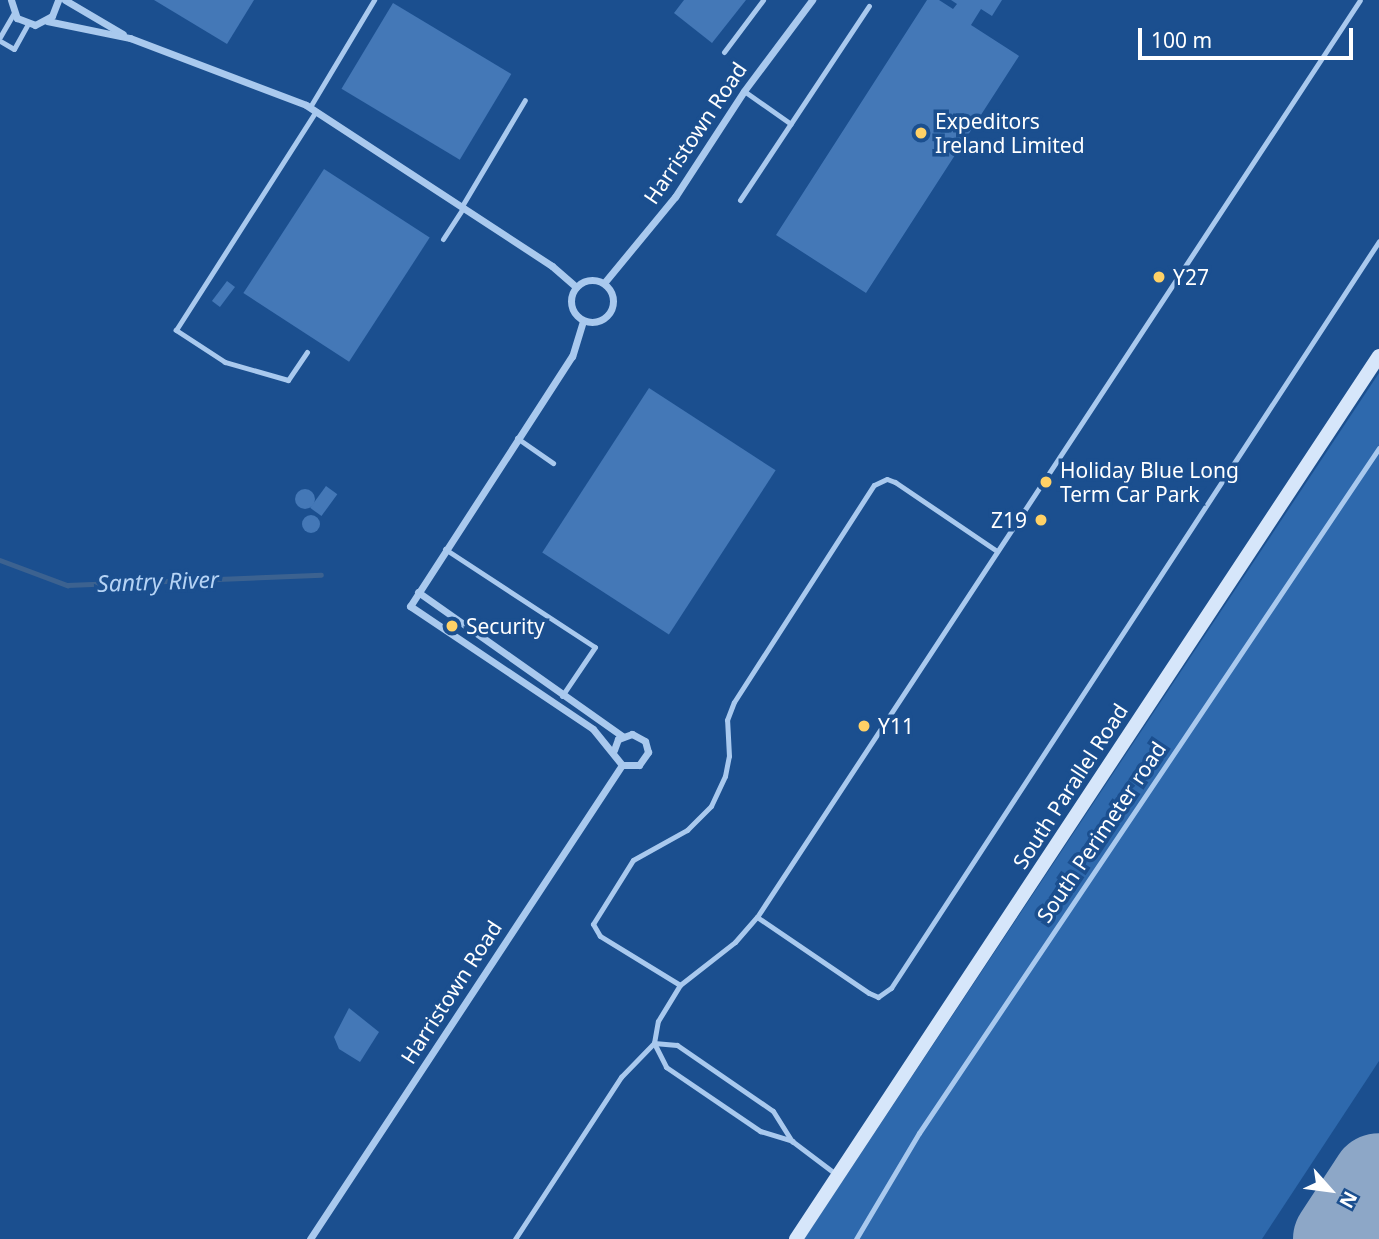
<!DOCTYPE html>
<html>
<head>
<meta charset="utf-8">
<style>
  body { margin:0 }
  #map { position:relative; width:1379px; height:1239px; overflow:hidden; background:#1b4f8f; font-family:"Noto Sans",sans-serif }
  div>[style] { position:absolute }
  .green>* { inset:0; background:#2e69ad }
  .stream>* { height:4.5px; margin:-2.25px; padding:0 2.25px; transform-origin:2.25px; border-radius:2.25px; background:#3c6290 }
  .runway>* { height:96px; margin:-48px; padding:0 48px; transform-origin:48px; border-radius:48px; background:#8da7c7 }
  .building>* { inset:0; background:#4478b7; transform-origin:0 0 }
  .round { border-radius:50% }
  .lane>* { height:5px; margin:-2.5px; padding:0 2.5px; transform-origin:2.5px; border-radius:2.5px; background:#a9c9ee }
  .street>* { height:7px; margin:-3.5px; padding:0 3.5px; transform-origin:3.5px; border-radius:3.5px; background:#a9c9ee }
  .street>.ring { margin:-3.5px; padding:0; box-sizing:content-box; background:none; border:7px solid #a9c9ee; border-radius:50% }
  .secondary>* { height:14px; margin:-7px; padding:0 7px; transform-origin:7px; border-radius:7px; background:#d6e6fa }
  .dots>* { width:19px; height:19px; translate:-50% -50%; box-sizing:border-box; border:4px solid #1b4f8f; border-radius:50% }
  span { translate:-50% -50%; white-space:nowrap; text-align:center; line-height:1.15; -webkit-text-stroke:7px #1b4f8f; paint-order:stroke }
  .poi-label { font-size:21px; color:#fff }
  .left { translate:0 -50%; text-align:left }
  .right { translate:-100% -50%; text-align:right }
  .street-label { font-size:21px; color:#fff }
  .water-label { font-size:23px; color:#b5d3f5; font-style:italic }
  .north { position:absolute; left:1295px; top:1155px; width:70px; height:70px; -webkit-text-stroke:5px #1b4f8f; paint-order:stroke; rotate:118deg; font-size:19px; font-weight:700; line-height:28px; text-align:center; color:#fff }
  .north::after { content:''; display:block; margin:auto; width:24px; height:32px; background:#fff; clip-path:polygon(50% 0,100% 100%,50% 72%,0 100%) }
  .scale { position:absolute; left:1138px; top:28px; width:215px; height:32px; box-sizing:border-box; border:4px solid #fff; border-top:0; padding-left:9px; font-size:21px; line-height:24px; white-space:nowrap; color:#fff; -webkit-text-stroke:5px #1b4f8f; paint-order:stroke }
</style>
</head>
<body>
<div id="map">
  <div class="green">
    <i style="clip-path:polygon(1379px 373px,1379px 1061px,1262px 1239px,804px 1239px)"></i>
  </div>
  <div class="stream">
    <i style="left:0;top:560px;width:72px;rotate:20.5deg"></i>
    <i style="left:67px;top:585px;width:254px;rotate:-2.3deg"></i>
  </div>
  <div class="runway">
    <i style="left:1341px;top:1239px;width:69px;rotate:-56.8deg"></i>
  </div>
  <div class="building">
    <i style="clip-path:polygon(154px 0,254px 0,227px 44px)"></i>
    <i style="clip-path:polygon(684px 0,746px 0,712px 43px,674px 13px)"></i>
    <i style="clip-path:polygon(927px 0,939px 0,953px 9px,957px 4px,951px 0,1002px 0,992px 16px,981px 9px,971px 25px,1019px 56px,866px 293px,776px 235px)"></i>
    <i style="left:393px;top:3px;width:138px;height:100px;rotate:31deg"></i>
    <i style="left:324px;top:169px;width:126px;height:148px;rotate:33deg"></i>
    <i style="left:227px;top:281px;width:10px;height:25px;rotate:37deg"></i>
    <i style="left:649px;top:388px;width:151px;height:196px;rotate:33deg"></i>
    <i style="left:326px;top:486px;width:14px;height:27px;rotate:36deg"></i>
    <i class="round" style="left:295px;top:489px;width:20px;height:20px"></i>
    <i class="round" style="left:302px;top:515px;width:18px;height:18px"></i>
    <i style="clip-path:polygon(349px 1008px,379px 1032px,360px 1062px,339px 1049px,334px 1037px)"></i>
  </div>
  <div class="lane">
    <i style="left:0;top:37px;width:28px;rotate:-60deg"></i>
    <i style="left:0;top:41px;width:16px;rotate:30deg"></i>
    <i style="left:14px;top:49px;width:29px;rotate:-61deg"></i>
    <i style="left:724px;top:52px;width:65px;rotate:-53.1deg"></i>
    <i style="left:744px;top:91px;width:57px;rotate:35.1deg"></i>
    <i style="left:310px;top:107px;width:125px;rotate:-59.1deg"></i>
    <i style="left:740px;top:200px;width:233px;rotate:-56.4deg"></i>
    <i style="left:462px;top:206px;width:123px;rotate:-59.3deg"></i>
    <i style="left:443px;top:239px;width:38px;rotate:-57deg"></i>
    <i style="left:307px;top:352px;width:34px;rotate:124deg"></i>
    <i style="left:288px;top:380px;width:66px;rotate:-164.1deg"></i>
    <i style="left:225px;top:362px;width:59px;rotate:-146.9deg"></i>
    <i style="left:176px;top:330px;width:260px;rotate:-57.4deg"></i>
    <i style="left:517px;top:438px;width:44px;rotate:34.8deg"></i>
    <i style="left:445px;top:549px;width:179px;rotate:33.2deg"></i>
    <i style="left:595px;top:647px;width:59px;rotate:124deg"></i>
    <i style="left:757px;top:917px;width:135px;rotate:34.2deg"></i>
    <i style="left:869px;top:993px;width:10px;rotate:24deg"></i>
    <i style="left:878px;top:997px;width:16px;rotate:-35deg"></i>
    <i style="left:891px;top:988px;width:892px;rotate:-56.84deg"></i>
    <i style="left:680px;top:985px;width:94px;rotate:-148.5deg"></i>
    <i style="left:600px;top:936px;width:14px;rotate:-120deg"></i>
    <i style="left:593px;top:924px;width:75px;rotate:-58deg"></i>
    <i style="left:633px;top:860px;width:62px;rotate:-29.1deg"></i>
    <i style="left:687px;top:830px;width:34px;rotate:-45deg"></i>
    <i style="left:711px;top:806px;width:33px;rotate:-65deg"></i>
    <i style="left:725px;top:776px;width:20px;rotate:-79deg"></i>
    <i style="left:729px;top:756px;width:36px;rotate:-93deg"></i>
    <i style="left:727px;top:720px;width:19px;rotate:-69deg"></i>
    <i style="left:734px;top:702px;width:258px;rotate:-57.2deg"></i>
    <i style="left:874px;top:485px;width:14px;rotate:-25deg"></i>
    <i style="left:887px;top:479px;width:9px;rotate:21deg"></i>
    <i style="left:895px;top:482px;width:123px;rotate:34.1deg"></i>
    <i style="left:654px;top:1043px;width:27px;rotate:63deg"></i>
    <i style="left:666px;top:1067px;width:114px;rotate:34.2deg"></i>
    <i style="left:760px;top:1131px;width:34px;rotate:17deg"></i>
    <i style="left:792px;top:1141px;width:56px;rotate:37.1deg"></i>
    <i style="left:654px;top:1043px;width:23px;rotate:5deg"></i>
    <i style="left:677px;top:1045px;width:116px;rotate:34.5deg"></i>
    <i style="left:773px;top:1111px;width:36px;rotate:58deg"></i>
    <i style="left:515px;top:1239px;width:194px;rotate:-56.8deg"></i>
    <i style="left:621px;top:1077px;width:47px;rotate:-45.9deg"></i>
    <i style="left:654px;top:1043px;width:22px;rotate:-80deg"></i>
    <i style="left:658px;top:1021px;width:42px;rotate:-58.6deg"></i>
    <i style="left:680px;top:985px;width:70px;rotate:-38deg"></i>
    <i style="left:735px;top:942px;width:33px;rotate:-49deg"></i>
    <i style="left:757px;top:917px;width:1097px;rotate:-56.67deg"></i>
    <i style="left:856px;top:1239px;width:123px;rotate:-59.3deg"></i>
    <i style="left:919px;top:1133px;width:825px;rotate:-56.12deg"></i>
  </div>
  <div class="street">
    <i style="left:11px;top:0;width:19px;rotate:72deg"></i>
    <i style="left:17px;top:18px;width:19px;rotate:21deg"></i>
    <i style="left:35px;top:25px;width:19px;rotate:-28deg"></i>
    <i style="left:52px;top:16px;width:17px;rotate:-69deg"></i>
    <i style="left:65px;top:0;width:67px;rotate:30.4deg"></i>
    <i style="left:47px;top:21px;width:85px;rotate:11.6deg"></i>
    <i style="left:130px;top:38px;width:188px;rotate:20.8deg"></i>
    <i style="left:306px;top:105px;width:294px;rotate:33.2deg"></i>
    <i style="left:552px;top:266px;width:32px;rotate:41deg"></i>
    <i class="ring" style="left:571px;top:280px;width:35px;height:35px"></i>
    <i style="left:604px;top:283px;width:112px;rotate:-50.5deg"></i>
    <i style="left:675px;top:197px;width:126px;rotate:-56.9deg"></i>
    <i style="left:744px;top:91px;width:114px;rotate:-53.2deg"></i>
    <i style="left:583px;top:321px;width:37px;rotate:107deg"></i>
    <i style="left:572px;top:356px;width:298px;rotate:122.9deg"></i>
    <i style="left:410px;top:606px;width:220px;rotate:33.9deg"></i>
    <i style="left:593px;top:729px;width:46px;rotate:51.1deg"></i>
    <i style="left:622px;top:765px;width:17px"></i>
    <i style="left:639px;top:765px;width:16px;rotate:-55deg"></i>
    <i style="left:648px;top:752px;width:11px;rotate:-105deg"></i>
    <i style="left:645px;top:741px;width:15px;rotate:-152deg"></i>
    <i style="left:632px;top:734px;width:15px;rotate:160deg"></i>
    <i style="left:618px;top:739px;width:12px;rotate:110deg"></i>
    <i style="left:418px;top:592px;width:250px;rotate:35.2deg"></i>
    <i style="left:310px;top:1239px;width:567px;rotate:-56.65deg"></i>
  </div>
  <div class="secondary">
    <i style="left:796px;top:1239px;width:1058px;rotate:-56.57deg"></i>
  </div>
  <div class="dots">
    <i style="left:921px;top:133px;background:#ffd166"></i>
    <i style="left:1159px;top:277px;background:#ffd166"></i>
    <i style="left:1046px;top:482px;background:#ffd166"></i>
    <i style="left:1041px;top:520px;background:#ffd166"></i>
    <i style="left:452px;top:626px;background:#ffd166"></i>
    <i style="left:864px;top:726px;background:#ffd166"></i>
  </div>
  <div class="poi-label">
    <span class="left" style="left:935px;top:133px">Expeditors<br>Ireland Limited</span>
    <span class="left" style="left:1173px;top:277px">Y27</span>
    <span class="left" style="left:1060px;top:482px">Holiday Blue Long<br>Term Car Park</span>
    <span class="right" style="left:1027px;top:520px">Z19</span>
    <span class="left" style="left:466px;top:626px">Security</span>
    <span class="left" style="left:878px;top:726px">Y11</span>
  </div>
  <div class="street-label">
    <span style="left:695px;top:133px;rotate:-56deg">Harristown Road</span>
    <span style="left:1070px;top:786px;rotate:-57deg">South Parallel Road</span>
    <span style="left:1101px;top:832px;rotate:-56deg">South Perimeter road</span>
    <span style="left:451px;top:992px;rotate:-57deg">Harristown Road</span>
  </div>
  <div class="water-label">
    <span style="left:158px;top:581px;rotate:-2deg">Santry River</span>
  </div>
  <div class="north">N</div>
  <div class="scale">100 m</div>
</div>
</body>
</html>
